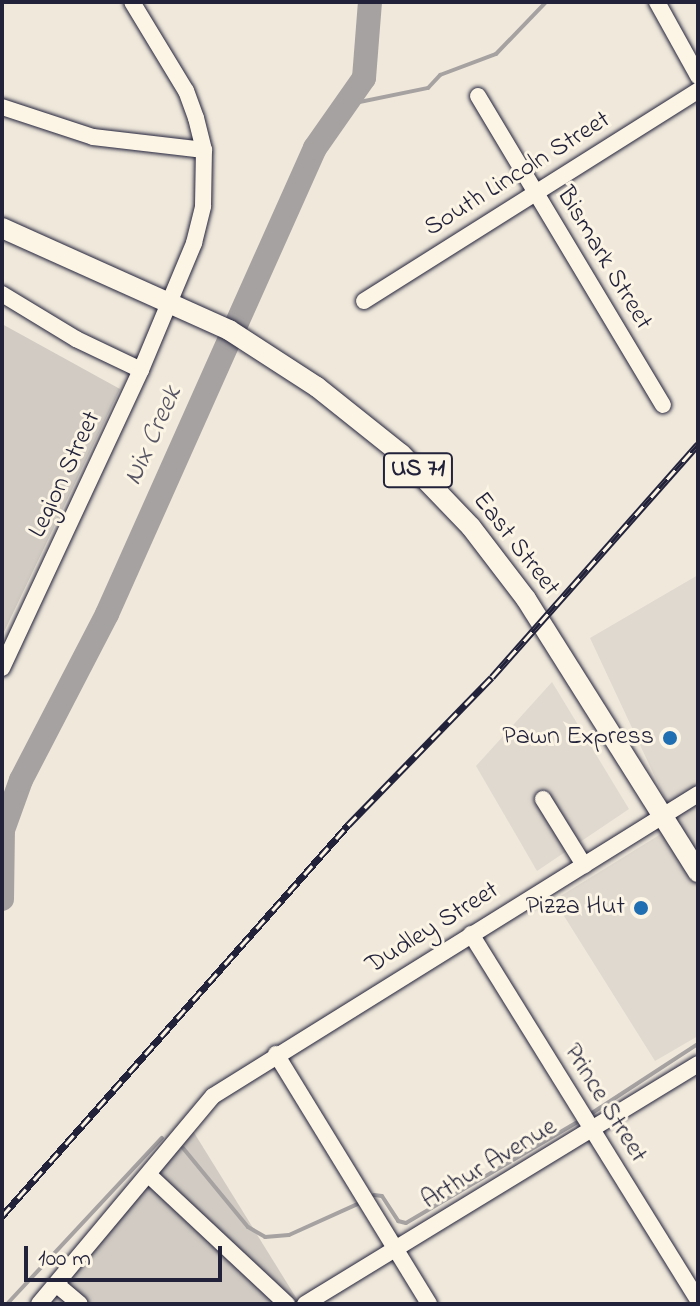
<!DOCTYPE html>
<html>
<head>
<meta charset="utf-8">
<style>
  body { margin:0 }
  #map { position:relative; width:700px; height:1306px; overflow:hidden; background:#efe8db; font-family:"Indie Flower",sans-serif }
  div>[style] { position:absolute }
  .built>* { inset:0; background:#e0d9cf }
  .green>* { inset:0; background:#d1cbc3 }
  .stream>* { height:4px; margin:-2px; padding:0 2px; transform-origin:2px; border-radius:2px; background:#a6a2a2 }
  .river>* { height:24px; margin:-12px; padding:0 12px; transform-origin:12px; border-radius:12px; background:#a6a2a2 }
  .roads { filter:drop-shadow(0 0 2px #22223b) drop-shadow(0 0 2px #22223b) }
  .minor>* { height:16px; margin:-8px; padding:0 8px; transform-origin:8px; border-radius:8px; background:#fcf5e5 }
  .major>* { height:20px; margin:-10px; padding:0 10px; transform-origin:10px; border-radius:10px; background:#fcf5e5 }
  .rail>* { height:7px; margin-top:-3.5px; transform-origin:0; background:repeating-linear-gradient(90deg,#fcf5e5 0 12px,#22223b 0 24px); box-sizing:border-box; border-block:2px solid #22223b }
  .dots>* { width:22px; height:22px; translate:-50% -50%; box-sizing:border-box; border:4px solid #fcf5e5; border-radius:50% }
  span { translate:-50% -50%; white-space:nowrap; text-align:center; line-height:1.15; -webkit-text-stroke:6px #fcf5e5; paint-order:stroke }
  .shield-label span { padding:2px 6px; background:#fcf5e5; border:2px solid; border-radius:6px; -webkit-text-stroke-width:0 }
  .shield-label { font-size:24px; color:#22223b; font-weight:700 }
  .street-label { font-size:26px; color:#22223b }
  .poi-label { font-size:26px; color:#22223b }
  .right { translate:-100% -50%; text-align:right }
  .water-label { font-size:28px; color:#575564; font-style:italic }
  .frame { position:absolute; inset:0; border:4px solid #22223b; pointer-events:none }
  .scale { position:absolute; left:24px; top:1246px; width:198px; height:36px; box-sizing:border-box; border:4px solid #22223b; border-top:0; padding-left:10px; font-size:24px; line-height:28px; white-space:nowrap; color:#22223b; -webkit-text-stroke:6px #fcf5e5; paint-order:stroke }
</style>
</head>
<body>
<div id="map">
  <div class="built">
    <i style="clip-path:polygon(698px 575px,698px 1036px,655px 1061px,554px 900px,677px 824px,590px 638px)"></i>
    <i style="clip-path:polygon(552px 682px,629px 809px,537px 871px,476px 766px)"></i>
  </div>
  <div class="green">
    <i style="clip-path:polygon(2px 324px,120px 389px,2px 636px)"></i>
    <i style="clip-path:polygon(193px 1131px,300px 1304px,49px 1304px)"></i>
  </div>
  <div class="stream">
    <i style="left:345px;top:105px;width:85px;rotate:-11.6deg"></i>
    <i style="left:428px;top:88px;width:18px;rotate:-47deg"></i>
    <i style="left:440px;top:75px;width:60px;rotate:-20.6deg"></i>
    <i style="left:496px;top:54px;width:72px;rotate:-46.1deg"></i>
    <i style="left:592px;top:1113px;width:126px;rotate:-33.1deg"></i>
    <i style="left:183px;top:1148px;width:102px;rotate:50.6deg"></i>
    <i style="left:248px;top:1227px;width:20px;rotate:30deg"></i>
    <i style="left:265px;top:1237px;width:24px;rotate:-5deg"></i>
    <i style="left:289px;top:1235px;width:78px;rotate:-24.3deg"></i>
    <i style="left:374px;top:1195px;width:8px;rotate:7deg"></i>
    <i style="left:382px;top:1196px;width:30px;rotate:57deg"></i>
    <i style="left:398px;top:1221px;width:8px;rotate:14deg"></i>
    <i style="left:406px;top:1223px;width:197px;rotate:-30.5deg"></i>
    <i style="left:7px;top:1304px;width:227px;rotate:-47deg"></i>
  </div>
  <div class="river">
    <i style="left:2px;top:899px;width:69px;rotate:-89.2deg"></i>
    <i style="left:3px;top:830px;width:53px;rotate:-70.2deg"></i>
    <i style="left:21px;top:780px;width:187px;rotate:-62.6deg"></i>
    <i style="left:107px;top:614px;width:510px;rotate:-65.95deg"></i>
    <i style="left:315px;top:148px;width:85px;rotate:-55deg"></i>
    <i style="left:364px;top:78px;width:76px;rotate:-85.5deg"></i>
  </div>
  <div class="roads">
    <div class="minor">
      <i style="left:657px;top:2px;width:85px;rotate:61deg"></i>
      <i style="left:478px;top:96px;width:360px;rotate:59.1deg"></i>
      <i style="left:2px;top:107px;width:96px;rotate:18.2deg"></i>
      <i style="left:93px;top:137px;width:112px;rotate:6.7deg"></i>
      <i style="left:2px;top:294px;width:87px;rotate:31.3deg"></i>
      <i style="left:76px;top:339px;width:72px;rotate:25.5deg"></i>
      <i style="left:364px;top:301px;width:395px;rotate:-32.2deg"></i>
      <i style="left:2px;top:668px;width:329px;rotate:-65deg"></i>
      <i style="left:141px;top:370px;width:138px;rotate:-67.3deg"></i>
      <i style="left:194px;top:243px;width:38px;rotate:-76deg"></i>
      <i style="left:203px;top:206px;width:56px;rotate:-89deg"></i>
      <i style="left:204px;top:150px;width:33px;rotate:-104deg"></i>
      <i style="left:196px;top:118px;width:29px;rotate:-110deg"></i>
      <i style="left:186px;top:91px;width:104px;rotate:-121.2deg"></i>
      <i style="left:543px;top:799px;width:78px;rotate:58.2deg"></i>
      <i style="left:471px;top:934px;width:431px;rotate:58.2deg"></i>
      <i style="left:276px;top:1054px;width:293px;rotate:58.5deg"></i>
      <i style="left:149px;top:1175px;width:189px;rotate:43.1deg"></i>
      <i style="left:56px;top:1284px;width:31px;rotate:40deg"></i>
      <i style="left:39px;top:1304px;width:271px;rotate:-50.1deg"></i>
      <i style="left:213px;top:1096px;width:571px;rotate:-31.91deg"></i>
      <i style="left:305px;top:1304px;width:460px;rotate:-31.4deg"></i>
    </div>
    <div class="major">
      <i style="left:2px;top:228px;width:249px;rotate:24.2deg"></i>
      <i style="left:229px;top:330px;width:105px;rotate:32.9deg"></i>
      <i style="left:317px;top:387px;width:107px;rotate:38.6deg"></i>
      <i style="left:401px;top:454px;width:101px;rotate:46.2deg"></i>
      <i style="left:471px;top:527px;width:91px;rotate:52.6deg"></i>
      <i style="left:526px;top:599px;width:323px;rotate:57.8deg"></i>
    </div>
  </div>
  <div class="rail">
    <i style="left:2px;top:1216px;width:522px;rotate:-48.49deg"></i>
    <i style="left:348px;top:825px;width:206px;rotate:-45.8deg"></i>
    <i style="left:492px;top:677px;width:311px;rotate:-48.5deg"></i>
  </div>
  <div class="dots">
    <i style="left:670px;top:738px;background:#1f6fb2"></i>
    <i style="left:641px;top:908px;background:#1f6fb2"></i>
  </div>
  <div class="shield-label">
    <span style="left:418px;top:470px">US 71</span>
  </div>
  <div class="street-label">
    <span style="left:518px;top:175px;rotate:-32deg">South Lincoln Street</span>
    <span style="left:603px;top:259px;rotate:59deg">Bismark Street</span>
    <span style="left:66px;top:475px;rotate:-65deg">Legion Street</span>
    <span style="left:515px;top:545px;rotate:52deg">East Street</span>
    <span style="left:433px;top:929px;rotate:-32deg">Dudley Street</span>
    <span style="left:604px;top:1104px;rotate:58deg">Prince Street</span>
    <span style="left:490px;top:1165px;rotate:-31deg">Arthur Avenue</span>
  </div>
  <div class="poi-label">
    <span class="right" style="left:654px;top:738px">Pawn Express</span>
    <span class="right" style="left:625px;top:908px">Pizza Hut</span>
  </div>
  <div class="water-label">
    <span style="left:154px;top:436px;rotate:-66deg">Nix Creek</span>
  </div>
  <div class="frame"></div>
  <div class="scale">100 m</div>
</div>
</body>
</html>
